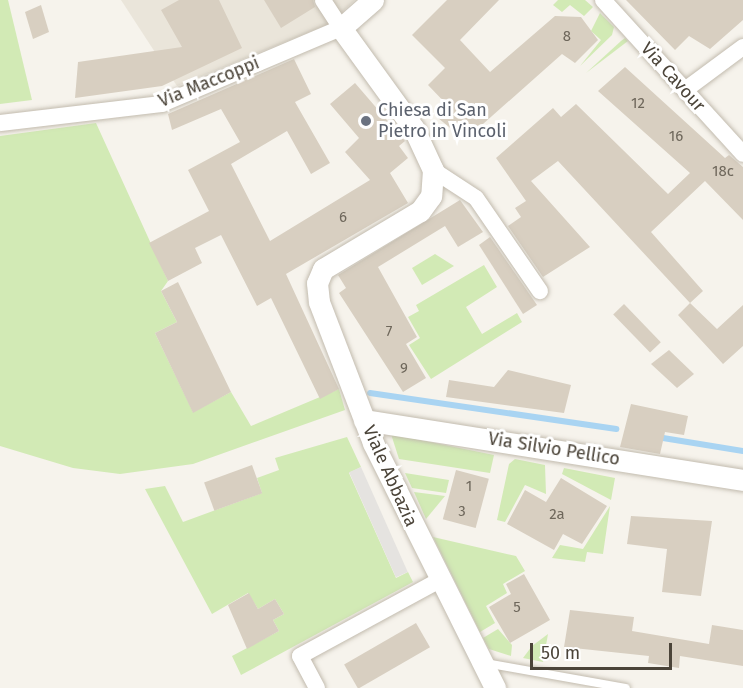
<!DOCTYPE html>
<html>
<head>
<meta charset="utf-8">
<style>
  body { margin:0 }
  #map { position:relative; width:743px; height:688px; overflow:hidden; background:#f6f3ec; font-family:"Fira Sans",sans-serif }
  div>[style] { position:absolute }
  .residential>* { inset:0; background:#eae5da }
  .green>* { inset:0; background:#d2eab5 }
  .parking>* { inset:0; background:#e5e3e0; transform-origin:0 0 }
  .stream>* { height:6px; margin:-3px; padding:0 3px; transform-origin:3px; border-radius:3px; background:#a9d4f2 }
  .building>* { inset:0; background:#d8cfc1; transform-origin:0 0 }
  .roads { filter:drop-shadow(0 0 2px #c2bbae) drop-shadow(0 0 2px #c2bbae) }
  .service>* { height:8px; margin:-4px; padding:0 4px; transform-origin:4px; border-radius:4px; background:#fff }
  .minor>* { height:16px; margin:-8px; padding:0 8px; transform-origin:8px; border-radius:8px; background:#fff }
  .tertiary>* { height:21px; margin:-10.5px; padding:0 10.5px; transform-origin:10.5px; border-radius:10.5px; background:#fff }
  .dots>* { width:16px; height:16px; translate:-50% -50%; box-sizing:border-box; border:3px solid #fff; border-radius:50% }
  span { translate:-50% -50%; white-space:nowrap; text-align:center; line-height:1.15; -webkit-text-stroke:6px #fff; paint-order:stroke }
  .number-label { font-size:15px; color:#6e675b }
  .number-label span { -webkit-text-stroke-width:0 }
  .street-label { font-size:18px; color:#4b4439 }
  .worship-label { font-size:18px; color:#5b616d }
  .left { translate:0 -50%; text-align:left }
  .scale { position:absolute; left:530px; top:643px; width:142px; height:27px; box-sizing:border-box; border:3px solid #4b4439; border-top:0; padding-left:8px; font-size:18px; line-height:21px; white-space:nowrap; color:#4b4439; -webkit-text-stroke:4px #fff; paint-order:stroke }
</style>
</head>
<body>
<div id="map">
  <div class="residential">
    <i style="clip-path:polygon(121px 0,355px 0,329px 24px,177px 86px)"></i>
  </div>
  <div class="green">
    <i style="clip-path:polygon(0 0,8px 0,32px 100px,0 104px)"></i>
    <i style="clip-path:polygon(558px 0,585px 0,593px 7px,584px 16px,570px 5px,562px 12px,553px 5px)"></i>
    <i style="clip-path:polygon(600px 13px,614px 27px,612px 35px,580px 66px,601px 40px,591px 31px)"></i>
    <i style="clip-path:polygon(625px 38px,628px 41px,586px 73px,621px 41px)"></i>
    <i style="clip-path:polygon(96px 123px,168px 281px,161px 291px,177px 322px,155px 333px,193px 412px,231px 392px,251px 426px,339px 389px,345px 410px,193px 464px,120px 474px,73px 468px,0 446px,0 136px)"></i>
    <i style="clip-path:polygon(435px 254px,454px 266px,422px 285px,412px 268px)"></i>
    <i style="clip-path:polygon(484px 265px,497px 287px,466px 307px,482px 334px,517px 313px,522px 322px,431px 379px,409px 345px,420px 338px,408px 317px,419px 311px,416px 305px)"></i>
    <i style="clip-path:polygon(391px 434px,494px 455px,490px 473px,399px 459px)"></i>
    <i style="clip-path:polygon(347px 437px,361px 467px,349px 473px,396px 578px,408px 572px,413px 582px,241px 675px,232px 656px,279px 631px,273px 620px,284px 614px,275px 599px,258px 609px,248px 593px,212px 614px,145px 489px,165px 486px,183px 522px,262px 493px,257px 478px,279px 470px,275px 458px)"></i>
    <i style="clip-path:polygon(515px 459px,545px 465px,546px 494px,525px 485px,505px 522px,497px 520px,509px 464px)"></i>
    <i style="clip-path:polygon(564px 468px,615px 478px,611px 500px,562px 474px)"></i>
    <i style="clip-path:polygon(405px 473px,449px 480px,446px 493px,412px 488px)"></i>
    <i style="clip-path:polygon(414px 492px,445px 496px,426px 519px)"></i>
    <i style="clip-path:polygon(610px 506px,603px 554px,587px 552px,585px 562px,552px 558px,560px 545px,583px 549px)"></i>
    <i style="clip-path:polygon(433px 537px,516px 556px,525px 571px,503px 584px,507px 593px,486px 606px,495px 623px,480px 632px)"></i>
    <i style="clip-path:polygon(498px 629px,512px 645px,511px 656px,489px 649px,483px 638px)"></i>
    <i style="clip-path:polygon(548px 634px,543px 662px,523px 658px,532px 646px)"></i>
  </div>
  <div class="parking">
    <i style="left:361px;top:467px;width:115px;height:13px;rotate:66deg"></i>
  </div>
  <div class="stream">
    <i style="left:370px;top:393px;width:249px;rotate:8.3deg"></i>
    <i style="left:663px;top:438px;width:81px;rotate:9.2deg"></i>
  </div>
  <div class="building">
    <i style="clip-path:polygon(179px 0,219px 0,242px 48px,162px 86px,75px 98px,78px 62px,182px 47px,161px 10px)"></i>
    <i style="clip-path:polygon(264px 0,313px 0,315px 7px,281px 28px)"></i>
    <i style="clip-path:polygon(447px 0,499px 0,460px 40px,490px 72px,555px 16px,581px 17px,598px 40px,575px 63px,562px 54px,465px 140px,438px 118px,450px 108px,428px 85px,445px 68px,412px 35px)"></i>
    <i style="clip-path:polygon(626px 0,743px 0,743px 20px,710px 49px,689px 36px,675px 50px)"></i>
    <i style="clip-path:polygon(41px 5px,49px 32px,33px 39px,25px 12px)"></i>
    <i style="clip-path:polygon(294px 59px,311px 94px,295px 102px,330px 163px,311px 174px,287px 131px,231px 164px,270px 241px,370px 180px,345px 152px,359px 138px,330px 104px,355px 83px,405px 141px,399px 146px,408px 158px,390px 173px,408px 203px,286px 274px,339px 389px,320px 399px,271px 298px,257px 306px,221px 235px,195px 248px,202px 263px,168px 281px,149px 243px,209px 211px,188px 170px,240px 142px,221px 109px,172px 130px,168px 114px)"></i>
    <i style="clip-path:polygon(625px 67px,725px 158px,729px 155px,743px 167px,743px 220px,705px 181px,651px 232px,703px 291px,690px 303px,558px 161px,531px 181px,590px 247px,543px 277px,508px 226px,521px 217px,515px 208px,526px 201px,496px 158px,553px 108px,561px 117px,576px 104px,668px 194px,690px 173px,598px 91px)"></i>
    <i style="clip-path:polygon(460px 200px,483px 232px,458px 247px,445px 226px,378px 267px,417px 337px,406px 344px,426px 378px,403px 392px,339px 293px,346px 288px,338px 275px)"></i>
    <i style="clip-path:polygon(490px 237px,537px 305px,523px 314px,479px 245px)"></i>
    <i style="clip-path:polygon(178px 282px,231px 392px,193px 413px,155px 333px,177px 322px,161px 291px)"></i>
    <i style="clip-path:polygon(690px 303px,717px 329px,743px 305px,743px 346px,723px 364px,678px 315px)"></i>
    <i style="left:624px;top:304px;width:53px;height:15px;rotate:46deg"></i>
    <i style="clip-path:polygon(669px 350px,694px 374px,677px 388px,651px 364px)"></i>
    <i style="clip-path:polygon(508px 370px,571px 385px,564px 413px,446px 397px,449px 380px,494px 387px)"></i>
    <i style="clip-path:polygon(631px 404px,688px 416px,684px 435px,665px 432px,660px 454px,620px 447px)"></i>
    <i style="left:252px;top:465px;width:30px;height:51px;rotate:70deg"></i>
    <i style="left:456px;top:470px;width:34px;height:51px;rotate:15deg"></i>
    <i style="clip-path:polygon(561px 478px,607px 506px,582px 544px,563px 534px,554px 550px,507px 524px,525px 490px,546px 502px)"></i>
    <i style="clip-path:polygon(631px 516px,712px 521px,701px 596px,662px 592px,667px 549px,627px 544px)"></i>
    <i style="clip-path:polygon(524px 574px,550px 620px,510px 643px,489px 607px,511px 594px,506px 584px)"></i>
    <i style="clip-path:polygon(249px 593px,258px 609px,275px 599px,284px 614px,273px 620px,279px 631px,247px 649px,228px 605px)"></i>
    <i style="clip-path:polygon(570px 610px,634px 617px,632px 631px,709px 644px,712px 625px,743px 630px,743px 666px,680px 656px,679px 668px,648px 663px,649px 656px,564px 647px)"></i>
    <i style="left:416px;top:623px;width:28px;height:83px;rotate:60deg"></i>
  </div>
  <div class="roads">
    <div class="service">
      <i style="left:485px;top:663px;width:143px;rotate:10.1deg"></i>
    </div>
    <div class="minor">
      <i style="left:603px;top:0;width:208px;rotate:47.7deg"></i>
      <i style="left:685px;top:90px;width:72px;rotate:-36.6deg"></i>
      <i style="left:0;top:123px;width:163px;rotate:-6.7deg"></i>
      <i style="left:162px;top:104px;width:194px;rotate:-23deg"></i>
      <i style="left:341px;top:28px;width:33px;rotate:-123deg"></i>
      <i style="left:433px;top:170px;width:51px;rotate:33.1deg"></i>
      <i style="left:476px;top:198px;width:113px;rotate:55.5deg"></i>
      <i style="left:317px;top:688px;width:36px;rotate:-118deg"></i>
      <i style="left:300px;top:656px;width:157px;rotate:-28.5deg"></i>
    </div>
    <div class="tertiary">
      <i style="left:373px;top:0;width:43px;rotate:138.8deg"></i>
      <i style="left:341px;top:28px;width:125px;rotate:54.1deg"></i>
      <i style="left:414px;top:129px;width:45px;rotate:65.1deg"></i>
      <i style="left:433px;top:170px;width:26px;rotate:94deg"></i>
      <i style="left:431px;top:196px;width:19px;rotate:126deg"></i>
      <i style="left:420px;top:211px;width:113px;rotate:149.1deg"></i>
      <i style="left:323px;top:269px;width:15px;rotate:113deg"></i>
      <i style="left:317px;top:283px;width:19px;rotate:84deg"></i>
      <i style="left:319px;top:302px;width:151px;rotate:69deg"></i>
      <i style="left:373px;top:443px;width:274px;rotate:63.5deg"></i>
      <i style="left:364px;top:420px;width:384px;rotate:9deg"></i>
    </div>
  </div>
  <div class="dots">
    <i style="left:366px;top:121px;background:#6b7280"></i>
  </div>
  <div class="number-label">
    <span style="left:567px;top:37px">8</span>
    <span style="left:638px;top:104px">12</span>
    <span style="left:676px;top:137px">16</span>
    <span style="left:723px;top:172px">18c</span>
    <span style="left:343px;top:218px">6</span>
    <span style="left:389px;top:332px">7</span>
    <span style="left:404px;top:369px">9</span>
    <span style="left:469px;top:487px">1</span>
    <span style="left:462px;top:512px">3</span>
    <span style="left:557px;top:515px">2a</span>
    <span style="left:517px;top:608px">5</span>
  </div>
  <div class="street-label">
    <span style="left:673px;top:77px;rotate:48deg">Via Cavour</span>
    <span style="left:209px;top:82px;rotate:-22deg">Via Maccoppi</span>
    <span style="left:554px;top:449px;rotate:9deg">Via Silvio Pellico</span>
    <span style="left:390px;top:476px;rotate:66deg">Viale Abbazia</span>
  </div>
  <div class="worship-label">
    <span class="left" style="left:378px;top:121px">Chiesa di San<br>Pietro in Vincoli</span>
  </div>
  <div class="scale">50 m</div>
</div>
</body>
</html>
